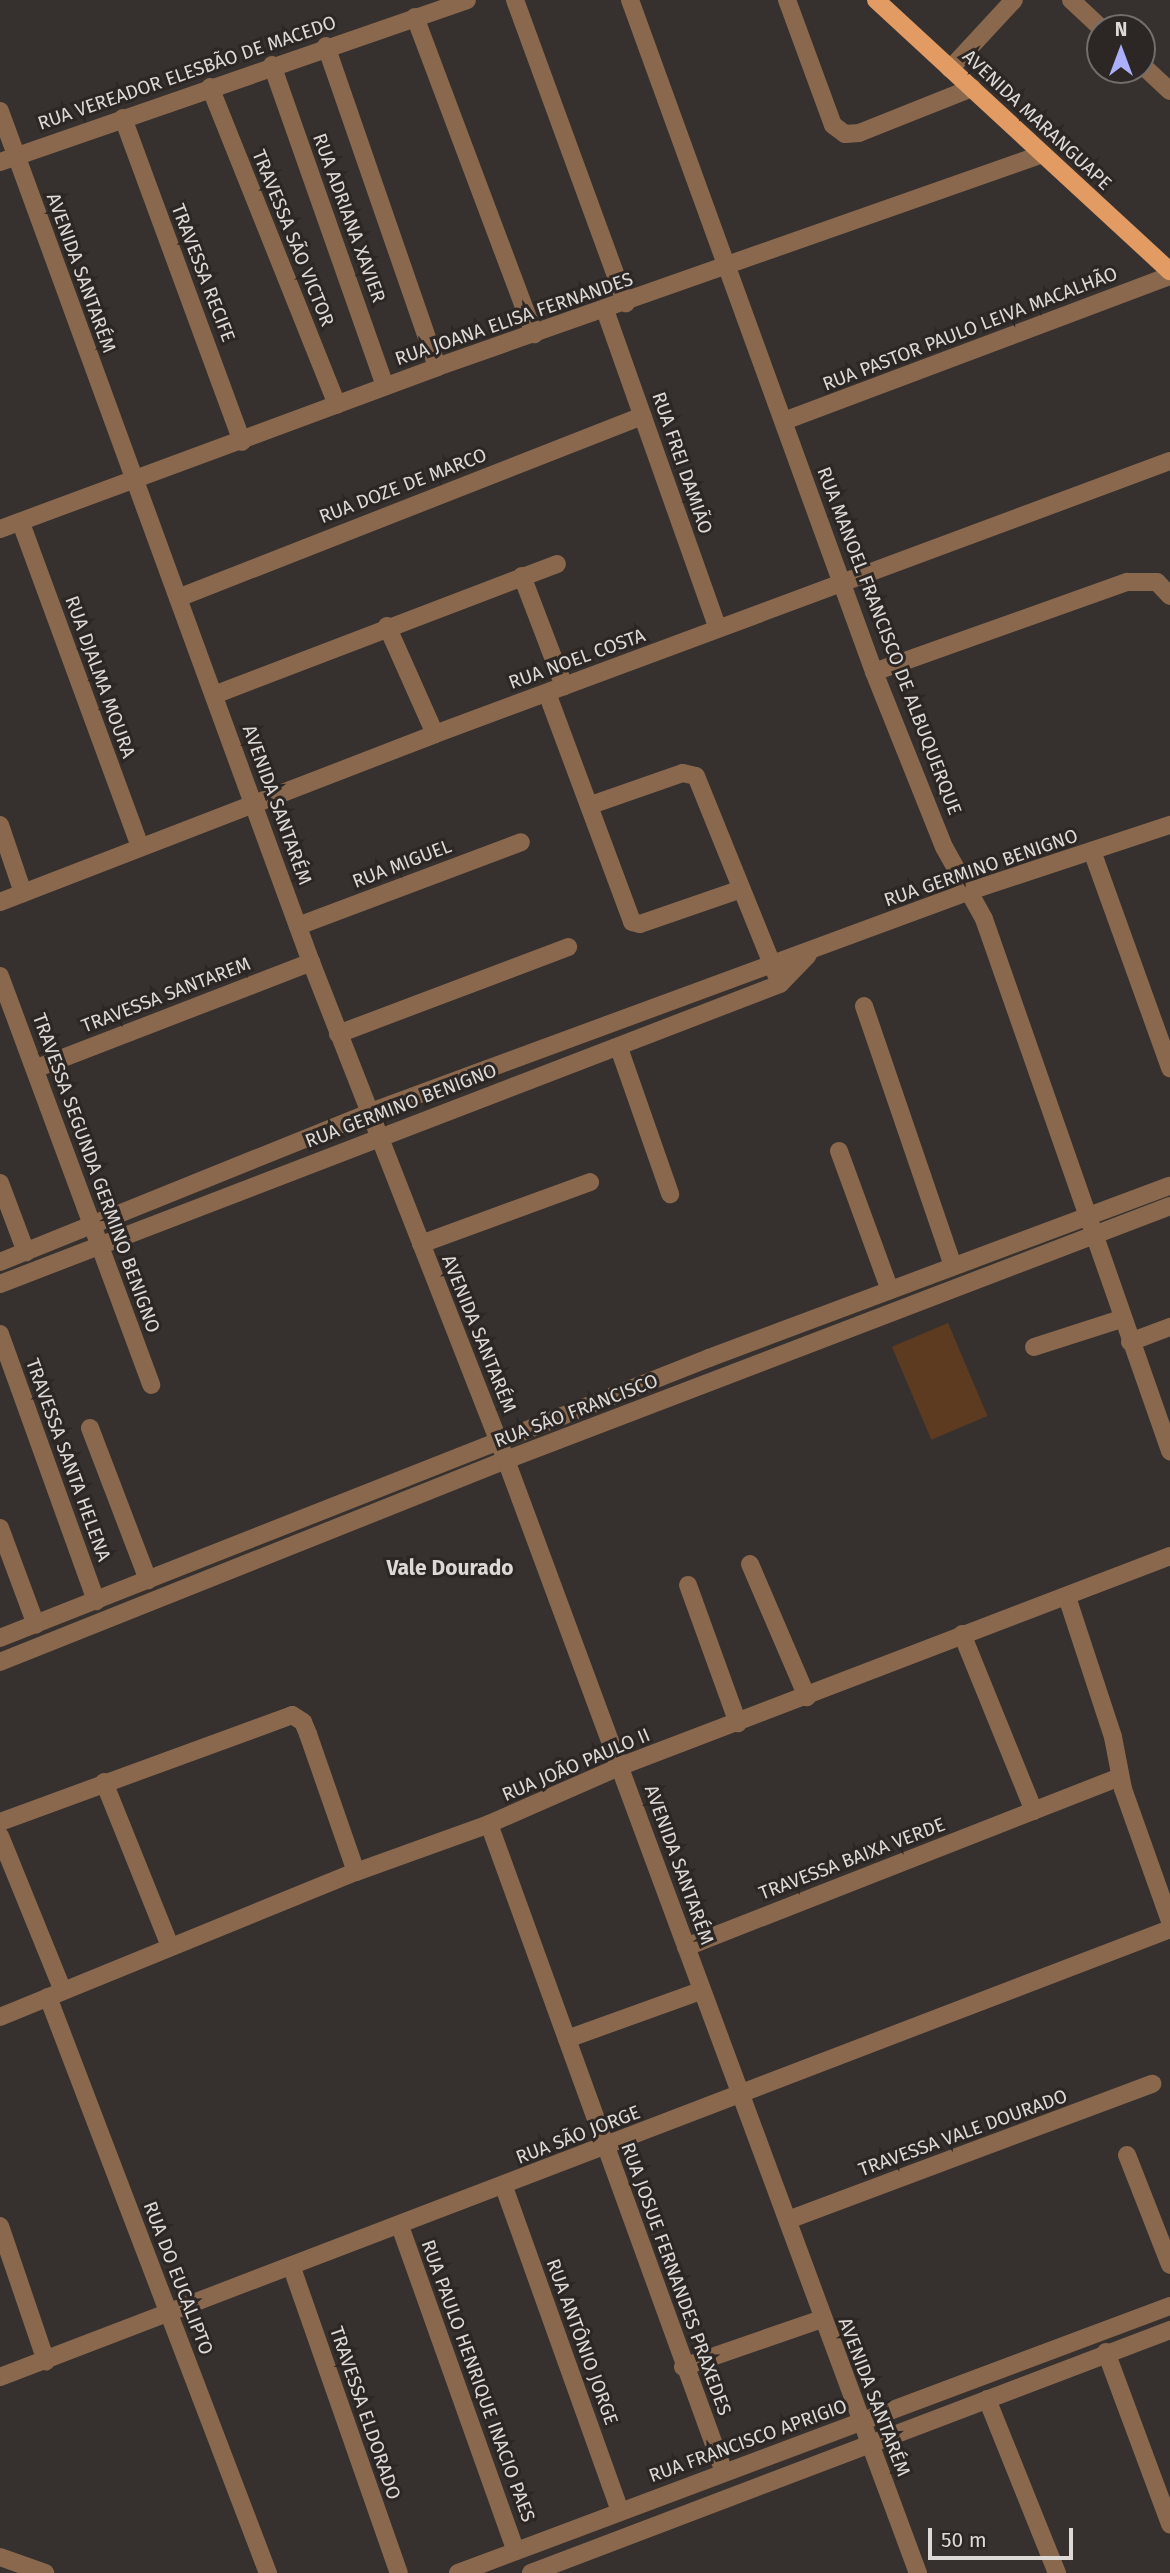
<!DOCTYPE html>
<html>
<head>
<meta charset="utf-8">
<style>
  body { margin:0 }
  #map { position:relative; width:1170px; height:2573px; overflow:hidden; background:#36312e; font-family:"Fira Sans",sans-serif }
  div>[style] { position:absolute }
  .green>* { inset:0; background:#5c3b21; transform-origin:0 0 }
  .minor>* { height:18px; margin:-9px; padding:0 9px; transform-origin:9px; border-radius:9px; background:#8a684d }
  .major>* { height:18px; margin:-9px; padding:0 9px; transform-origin:9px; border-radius:9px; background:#e19b63 }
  span { translate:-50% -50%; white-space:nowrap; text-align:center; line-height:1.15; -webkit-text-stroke:6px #2c2724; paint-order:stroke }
  .street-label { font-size:19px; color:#dcd9d7 }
  .neighbourhood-label { font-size:21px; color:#dcd9d7; font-weight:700 }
  .north { position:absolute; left:1086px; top:14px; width:70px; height:70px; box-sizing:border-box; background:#2c2724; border:2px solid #726e6c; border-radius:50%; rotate:0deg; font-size:19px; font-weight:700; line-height:28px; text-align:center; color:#dcd9d7 }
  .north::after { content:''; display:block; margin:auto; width:24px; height:32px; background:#acaffb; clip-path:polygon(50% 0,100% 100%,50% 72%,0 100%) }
  .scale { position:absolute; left:928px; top:2528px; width:145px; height:32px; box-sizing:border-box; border:4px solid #dcd9d7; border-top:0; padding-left:9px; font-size:21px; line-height:24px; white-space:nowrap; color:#dcd9d7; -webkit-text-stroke:5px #2c2724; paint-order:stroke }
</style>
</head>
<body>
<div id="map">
  <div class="green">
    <i style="left:948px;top:1323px;width:101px;height:61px;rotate:67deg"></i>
  </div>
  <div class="minor">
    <i style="left:515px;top:0;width:323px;rotate:69.9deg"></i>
    <i style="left:630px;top:0;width:715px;rotate:70.04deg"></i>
    <i style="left:874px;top:672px;width:188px;rotate:68.2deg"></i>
    <i style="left:944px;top:847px;width:82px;rotate:60.9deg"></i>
    <i style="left:984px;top:919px;width:564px;rotate:70.73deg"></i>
    <i style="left:787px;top:0;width:133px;rotate:69.8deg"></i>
    <i style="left:833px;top:125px;width:15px;rotate:37deg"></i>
    <i style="left:845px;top:134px;width:14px;rotate:-4deg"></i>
    <i style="left:859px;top:133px;width:122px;rotate:-21.7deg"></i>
    <i style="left:1071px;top:0;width:41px;rotate:43deg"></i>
    <i style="left:415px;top:17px;width:339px;rotate:69.4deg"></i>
    <i style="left:326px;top:46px;width:340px;rotate:70.9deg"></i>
    <i style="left:272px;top:65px;width:340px;rotate:70.6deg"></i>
    <i style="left:1142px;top:65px;width:38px;rotate:43deg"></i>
    <i style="left:950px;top:69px;width:94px;rotate:-47.2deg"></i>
    <i style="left:210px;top:87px;width:342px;rotate:68.2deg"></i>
    <i style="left:0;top:111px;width:906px;rotate:69.93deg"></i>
    <i style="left:311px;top:962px;width:535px;rotate:68.62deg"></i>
    <i style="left:506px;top:1460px;width:1187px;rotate:69.69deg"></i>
    <i style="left:123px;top:118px;width:345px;rotate:69.8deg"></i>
    <i style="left:0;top:162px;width:494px;rotate:-19.1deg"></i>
    <i style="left:605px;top:310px;width:338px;rotate:70.5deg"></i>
    <i style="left:784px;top:421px;width:412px;rotate:-20.6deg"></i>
    <i style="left:21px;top:523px;width:344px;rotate:69.8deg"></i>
    <i style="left:0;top:529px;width:466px;rotate:-20.3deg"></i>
    <i style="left:437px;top:367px;width:642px;rotate:-19.37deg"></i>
    <i style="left:522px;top:576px;width:118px;rotate:69.1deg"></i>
    <i style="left:178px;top:598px;width:499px;rotate:-21.4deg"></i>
    <i style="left:387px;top:626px;width:118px;rotate:66deg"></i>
    <i style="left:874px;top:672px;width:269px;rotate:-19.6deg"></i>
    <i style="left:1127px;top:582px;width:30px"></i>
    <i style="left:1157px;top:582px;width:19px;rotate:47deg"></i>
    <i style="left:547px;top:693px;width:244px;rotate:69.6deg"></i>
    <i style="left:632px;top:922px;width:8px;rotate:14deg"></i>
    <i style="left:640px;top:924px;width:105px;rotate:-19deg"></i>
    <i style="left:214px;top:695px;width:367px;rotate:-20.9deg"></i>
    <i style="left:591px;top:805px;width:97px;rotate:-19.2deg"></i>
    <i style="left:683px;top:773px;width:13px;rotate:13deg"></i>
    <i style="left:696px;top:776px;width:214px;rotate:68deg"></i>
    <i style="left:0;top:825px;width:72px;rotate:71.3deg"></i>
    <i style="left:1092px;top:851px;width:231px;rotate:70.2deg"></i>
    <i style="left:0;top:902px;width:466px;rotate:-21.1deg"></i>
    <i style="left:435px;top:734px;width:784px;rotate:-20.38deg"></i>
    <i style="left:298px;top:926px;width:238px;rotate:-20.6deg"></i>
    <i style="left:0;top:976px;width:436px;rotate:69.7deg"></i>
    <i style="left:864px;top:1006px;width:275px;rotate:71.1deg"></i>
    <i style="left:338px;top:1034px;width:246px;rotate:-20.7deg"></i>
    <i style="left:619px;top:1048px;width:155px;rotate:70.7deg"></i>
    <i style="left:37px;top:1068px;width:294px;rotate:-21.1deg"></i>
    <i style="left:839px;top:1151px;width:148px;rotate:69.9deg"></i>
    <i style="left:0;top:1183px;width:74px;rotate:69.4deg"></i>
    <i style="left:421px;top:1244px;width:180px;rotate:-20.1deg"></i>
    <i style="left:0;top:1262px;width:397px;rotate:-22deg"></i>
    <i style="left:368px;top:1113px;width:642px;rotate:-20.24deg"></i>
    <i style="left:970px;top:891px;width:211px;rotate:-18.3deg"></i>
    <i style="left:0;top:1284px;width:836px;rotate:-21.04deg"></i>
    <i style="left:780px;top:984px;width:40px;rotate:-46deg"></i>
    <i style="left:0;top:1334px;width:284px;rotate:70.2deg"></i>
    <i style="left:1130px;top:1342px;width:43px;rotate:-20.6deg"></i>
    <i style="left:1034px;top:1347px;width:91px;rotate:-17.8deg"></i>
    <i style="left:90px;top:1428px;width:163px;rotate:69.1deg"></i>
    <i style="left:0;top:1528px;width:103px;rotate:69.6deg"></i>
    <i style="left:750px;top:1564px;width:145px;rotate:66.8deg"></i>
    <i style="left:688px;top:1585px;width:147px;rotate:70.1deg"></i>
    <i style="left:1067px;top:1597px;width:147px;rotate:71.8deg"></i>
    <i style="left:1113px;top:1737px;width:53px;rotate:79.1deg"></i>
    <i style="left:1123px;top:1789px;width:140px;rotate:70.4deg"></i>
    <i style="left:962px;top:1634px;width:191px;rotate:67.9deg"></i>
    <i style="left:0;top:1638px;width:762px;rotate:-21.55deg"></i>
    <i style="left:709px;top:1358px;width:492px;rotate:-20.5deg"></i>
    <i style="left:0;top:1662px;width:545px;rotate:-21.76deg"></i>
    <i style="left:506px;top:1460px;width:711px;rotate:-20.93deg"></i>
    <i style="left:104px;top:1782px;width:177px;rotate:68.1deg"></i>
    <i style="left:0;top:1822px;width:311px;rotate:-20.1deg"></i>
    <i style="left:292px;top:1715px;width:13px;rotate:32deg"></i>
    <i style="left:303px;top:1722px;width:13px;rotate:67deg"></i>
    <i style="left:308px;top:1734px;width:146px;rotate:70.8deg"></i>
    <i style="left:489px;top:1824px;width:689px;rotate:70.07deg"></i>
    <i style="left:0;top:1836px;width:167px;rotate:67.9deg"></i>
    <i style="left:686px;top:1947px;width:465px;rotate:-21.4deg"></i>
    <i style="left:48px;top:1997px;width:617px;rotate:69.1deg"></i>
    <i style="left:0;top:2017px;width:384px;rotate:-22.2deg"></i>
    <i style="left:356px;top:1872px;width:141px;rotate:-19.8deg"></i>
    <i style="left:489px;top:1824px;width:144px;rotate:-23.7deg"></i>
    <i style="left:621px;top:1766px;width:588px;rotate:-20.93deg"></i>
    <i style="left:567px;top:2039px;width:141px;rotate:-19.8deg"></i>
    <i style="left:1127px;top:2155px;width:118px;rotate:68.6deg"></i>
    <i style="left:504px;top:2187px;width:344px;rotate:70.3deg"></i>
    <i style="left:788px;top:2220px;width:389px;rotate:-20.5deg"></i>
    <i style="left:0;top:2226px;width:143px;rotate:71.2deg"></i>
    <i style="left:400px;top:2226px;width:345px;rotate:70.4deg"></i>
    <i style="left:292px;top:2268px;width:323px;rotate:70.7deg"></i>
    <i style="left:1106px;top:2352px;width:184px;rotate:69.6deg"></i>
    <i style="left:683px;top:2367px;width:147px;rotate:-19.1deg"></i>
    <i style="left:0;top:2377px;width:1253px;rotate:-20.95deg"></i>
    <i style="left:987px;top:2399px;width:188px;rotate:68.1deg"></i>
    <i style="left:0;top:2557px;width:48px;rotate:19.6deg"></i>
    <i style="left:458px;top:2573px;width:760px;rotate:-20.56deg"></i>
    <i style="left:531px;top:2573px;width:684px;rotate:-20.82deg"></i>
  </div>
  <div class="major">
    <i style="left:876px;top:0;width:400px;rotate:42.7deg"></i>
  </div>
  <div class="street-label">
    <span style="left:187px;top:73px;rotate:-19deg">RUA VEREADOR ELESBÃO DE MACEDO</span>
    <span style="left:1037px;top:120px;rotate:43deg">AVENIDA MARANGUAPE</span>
    <span style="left:349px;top:218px;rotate:70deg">RUA ADRIANA XAVIER</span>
    <span style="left:293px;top:238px;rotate:68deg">TRAVESSA SÃO VICTOR</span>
    <span style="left:81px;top:273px;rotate:70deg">AVENIDA SANTARÉM</span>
    <span style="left:203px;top:273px;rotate:69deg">TRAVESSA RECIFE</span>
    <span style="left:514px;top:319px;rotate:-19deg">RUA JOANA ELISA FERNANDES</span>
    <span style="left:970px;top:329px;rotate:-21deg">RUA PASTOR PAULO LEIVA MACALHÃO</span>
    <span style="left:682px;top:463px;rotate:71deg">RUA FREI DAMIÃO</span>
    <span style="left:403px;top:486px;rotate:-21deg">RUA DOZE DE MARCO</span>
    <span style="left:889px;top:641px;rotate:69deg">RUA MANOEL FRANCISCO DE ALBUQUERQUE</span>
    <span style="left:577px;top:659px;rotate:-20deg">RUA NOEL COSTA</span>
    <span style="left:100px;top:677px;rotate:70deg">RUA DJALMA MOURA</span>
    <span style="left:277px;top:805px;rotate:70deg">AVENIDA SANTARÉM</span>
    <span style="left:402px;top:864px;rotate:-21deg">RUA MIGUEL</span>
    <span style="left:981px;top:868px;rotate:-19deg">RUA GERMINO BENIGNO</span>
    <span style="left:166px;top:995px;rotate:-21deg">TRAVESSA SANTAREM</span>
    <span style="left:401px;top:1106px;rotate:-21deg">RUA GERMINO BENIGNO</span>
    <span style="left:96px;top:1173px;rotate:70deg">TRAVESSA SEGUNDA GERMINO BENIGNO</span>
    <span style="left:479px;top:1334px;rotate:68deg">AVENIDA SANTARÉM</span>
    <span style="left:576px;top:1411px;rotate:-21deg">RUA SÃO FRANCISCO</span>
    <span style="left:68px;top:1460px;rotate:70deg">TRAVESSA SANTA HELENA</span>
    <span style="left:576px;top:1765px;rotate:-23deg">RUA JOÃO PAULO II</span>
    <span style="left:852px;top:1859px;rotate:-21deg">TRAVESSA BAIXA VERDE</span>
    <span style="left:679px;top:1865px;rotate:70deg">AVENIDA SANTARÉM</span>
    <span style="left:963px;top:2133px;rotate:-20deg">TRAVESSA VALE DOURADO</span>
    <span style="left:578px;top:2135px;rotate:-21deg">RUA SÃO JORGE</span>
    <span style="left:178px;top:2278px;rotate:69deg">RUA DO EUCALIPTO</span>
    <span style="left:676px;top:2279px;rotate:70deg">RUA JOSUE FERNANDES PRAXEDES</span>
    <span style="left:582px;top:2342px;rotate:70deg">RUA ANTÔNIO JORGE</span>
    <span style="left:478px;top:2381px;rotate:70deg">RUA PAULO HENRIQUE INACIO PAES</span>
    <span style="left:874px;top:2397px;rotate:69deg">AVENIDA SANTARÉM</span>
    <span style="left:365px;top:2413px;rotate:71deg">TRAVESSA ELDORADO</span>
    <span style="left:748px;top:2441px;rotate:-20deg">RUA FRANCISCO APRIGIO</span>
  </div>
  <div class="neighbourhood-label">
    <span style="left:450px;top:1568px">Vale Dourado</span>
  </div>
  <div class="north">N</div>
  <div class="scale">50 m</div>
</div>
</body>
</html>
